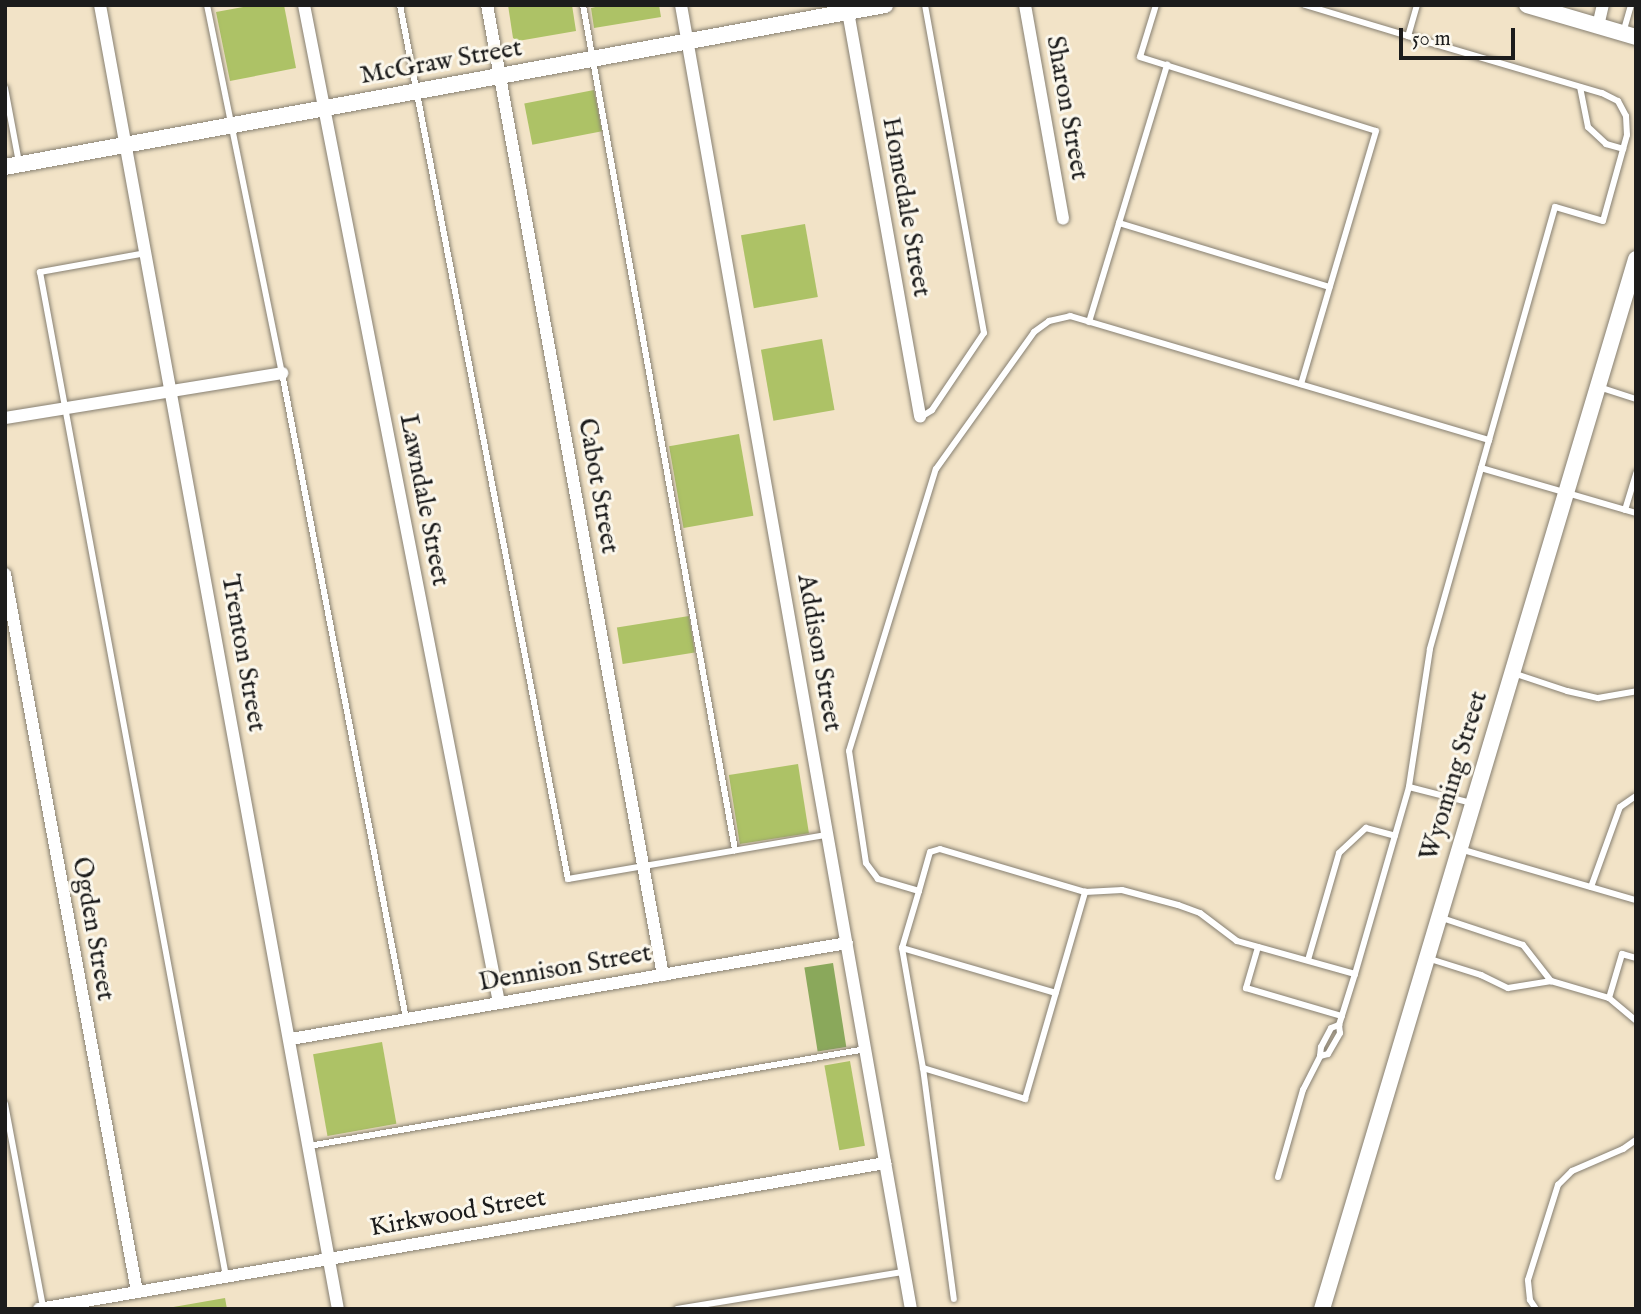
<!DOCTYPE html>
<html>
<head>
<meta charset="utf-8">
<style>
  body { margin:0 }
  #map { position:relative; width:1641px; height:1314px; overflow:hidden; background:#f2e3c7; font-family:"IM FELL English",serif }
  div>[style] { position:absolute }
  .green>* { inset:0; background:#adc266; transform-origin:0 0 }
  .forest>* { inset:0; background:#8aa85b; transform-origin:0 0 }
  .roads { filter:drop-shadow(0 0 2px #878072) drop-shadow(0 0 2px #878072) }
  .service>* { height:6px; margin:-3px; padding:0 3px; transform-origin:3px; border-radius:3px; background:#fff }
  .minor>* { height:12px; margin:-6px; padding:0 6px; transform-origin:6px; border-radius:6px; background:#fff }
  .tertiary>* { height:16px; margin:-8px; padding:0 8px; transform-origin:8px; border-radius:8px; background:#fff }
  span { translate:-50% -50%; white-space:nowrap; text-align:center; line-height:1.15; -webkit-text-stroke:6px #fbf7ec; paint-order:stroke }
  .street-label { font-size:26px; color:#1c1c1c }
  .frame { position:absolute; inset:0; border:7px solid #1c1c1c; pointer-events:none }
  .scale { position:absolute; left:1399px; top:28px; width:116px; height:32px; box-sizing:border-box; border:4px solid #1c1c1c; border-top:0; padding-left:9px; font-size:21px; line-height:24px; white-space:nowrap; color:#1c1c1c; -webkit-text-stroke:5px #fbf7ec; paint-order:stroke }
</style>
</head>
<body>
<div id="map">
  <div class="green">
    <i style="clip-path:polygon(254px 5px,284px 5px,296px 68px,230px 81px,216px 12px)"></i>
    <i style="clip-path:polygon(508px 5px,572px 5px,576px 31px,518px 41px,513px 38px)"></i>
    <i style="clip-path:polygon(604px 5px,659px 5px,661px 17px,594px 28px,591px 8px)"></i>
    <i style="left:594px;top:90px;width:42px;height:71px;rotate:79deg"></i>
    <i style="left:805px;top:224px;width:74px;height:65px;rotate:80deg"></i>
    <i style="left:822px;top:339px;width:72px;height:62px;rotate:80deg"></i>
    <i style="left:739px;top:434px;width:83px;height:71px;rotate:80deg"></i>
    <i style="left:689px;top:616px;width:37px;height:73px;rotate:81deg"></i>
    <i style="left:798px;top:764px;width:70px;height:70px;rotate:81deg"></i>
    <i style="left:382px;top:1042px;width:83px;height:70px;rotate:80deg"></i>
    <i style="left:850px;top:1061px;width:86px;height:26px;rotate:80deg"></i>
    <i style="clip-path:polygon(225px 1298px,227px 1309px,162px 1309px)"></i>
  </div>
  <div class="forest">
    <i style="left:833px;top:963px;width:85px;height:29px;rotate:81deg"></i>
  </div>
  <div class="roads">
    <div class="service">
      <i style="left:207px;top:5px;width:376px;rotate:78.5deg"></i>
      <i style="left:282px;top:373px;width:658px;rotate:79.13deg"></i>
      <i style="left:400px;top:5px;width:890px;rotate:79.12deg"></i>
      <i style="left:568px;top:879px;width:262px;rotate:-9.7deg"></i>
      <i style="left:583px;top:5px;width:859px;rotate:79.8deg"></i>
      <i style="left:1156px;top:5px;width:54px;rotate:107.1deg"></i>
      <i style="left:1140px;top:57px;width:247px;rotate:17.4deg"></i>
      <i style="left:1376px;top:131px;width:264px;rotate:106.5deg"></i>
      <i style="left:1305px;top:5px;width:108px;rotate:16.8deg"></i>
      <i style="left:1417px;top:5px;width:32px;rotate:106deg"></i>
      <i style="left:1408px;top:36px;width:202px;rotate:16.4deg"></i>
      <i style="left:1602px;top:93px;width:18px;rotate:27deg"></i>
      <i style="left:1618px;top:101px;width:17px;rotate:62deg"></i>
      <i style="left:1626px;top:116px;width:19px;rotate:87deg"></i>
      <i style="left:1627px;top:135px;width:89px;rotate:105.6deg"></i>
      <i style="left:1603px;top:221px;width:50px;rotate:-163.7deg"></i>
      <i style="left:1555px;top:207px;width:242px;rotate:105.8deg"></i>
      <i style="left:1623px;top:33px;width:29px;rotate:-74deg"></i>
      <i style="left:1580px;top:87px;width:41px;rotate:78.7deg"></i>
      <i style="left:1588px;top:127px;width:25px;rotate:43deg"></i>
      <i style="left:1606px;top:144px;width:18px;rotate:16deg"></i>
      <i style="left:5px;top:88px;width:76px;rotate:79.4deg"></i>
      <i style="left:1119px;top:223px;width:220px;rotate:16.9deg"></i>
      <i style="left:146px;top:253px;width:108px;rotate:169.8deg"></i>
      <i style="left:40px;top:272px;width:1022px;rotate:79.51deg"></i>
      <i style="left:1089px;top:322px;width:269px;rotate:-73.1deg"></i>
      <i style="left:1599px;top:387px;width:39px;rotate:18deg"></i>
      <i style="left:921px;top:417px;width:13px;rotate:-32deg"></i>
      <i style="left:932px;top:410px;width:93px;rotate:-56deg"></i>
      <i style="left:984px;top:333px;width:333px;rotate:-100.2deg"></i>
      <i style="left:1481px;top:468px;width:161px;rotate:16.2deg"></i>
      <i style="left:1625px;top:510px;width:39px;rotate:-73deg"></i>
      <i style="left:1513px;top:673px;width:57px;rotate:18.4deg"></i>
      <i style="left:1567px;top:691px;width:32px;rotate:13deg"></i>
      <i style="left:1598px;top:698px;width:39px;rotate:-10deg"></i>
      <i style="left:1409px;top:787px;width:195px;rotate:106.1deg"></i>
      <i style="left:1355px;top:974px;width:123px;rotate:-164.4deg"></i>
      <i style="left:1237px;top:941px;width:46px;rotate:-142.9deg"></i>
      <i style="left:1200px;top:913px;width:23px;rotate:-160deg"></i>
      <i style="left:1178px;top:905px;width:58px;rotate:-165deg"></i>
      <i style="left:1122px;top:890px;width:37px;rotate:177deg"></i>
      <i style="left:1085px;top:892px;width:151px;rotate:-163.5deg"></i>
      <i style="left:940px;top:849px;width:10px;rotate:163deg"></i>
      <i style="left:930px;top:852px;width:41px;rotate:105.8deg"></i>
      <i style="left:919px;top:891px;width:43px;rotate:-163.7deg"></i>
      <i style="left:878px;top:879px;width:20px;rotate:-127deg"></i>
      <i style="left:866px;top:863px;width:113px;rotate:-98.6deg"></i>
      <i style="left:849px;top:751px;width:295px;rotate:-72.9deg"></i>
      <i style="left:936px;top:469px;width:168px;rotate:-54.4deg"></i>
      <i style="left:1034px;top:332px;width:19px;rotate:-36deg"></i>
      <i style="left:1049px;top:321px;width:22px;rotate:-13deg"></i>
      <i style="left:1070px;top:316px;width:437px;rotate:16.5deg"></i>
      <i style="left:1489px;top:440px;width:217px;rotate:105.8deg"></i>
      <i style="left:1430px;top:649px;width:140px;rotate:98.7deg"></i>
      <i style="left:1409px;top:787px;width:65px;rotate:14.3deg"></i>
      <i style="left:1460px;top:849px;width:183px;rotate:16.2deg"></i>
      <i style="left:1591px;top:887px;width:85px;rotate:-70.1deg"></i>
      <i style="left:1620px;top:807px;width:19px;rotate:-35deg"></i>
      <i style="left:919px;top:891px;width:59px;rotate:106.6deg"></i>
      <i style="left:902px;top:948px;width:122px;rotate:80.1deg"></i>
      <i style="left:923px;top:1068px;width:233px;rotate:82.4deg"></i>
      <i style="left:1442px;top:918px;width:85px;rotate:18.4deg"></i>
      <i style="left:1523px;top:945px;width:46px;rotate:52.1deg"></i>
      <i style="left:1258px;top:947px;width:43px;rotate:106.3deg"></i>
      <i style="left:1246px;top:988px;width:100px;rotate:16.3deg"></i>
      <i style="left:902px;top:948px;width:160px;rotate:16.3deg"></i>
      <i style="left:1427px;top:958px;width:57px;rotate:17.5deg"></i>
      <i style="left:1481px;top:975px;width:30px;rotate:26deg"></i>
      <i style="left:1508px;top:988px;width:44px;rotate:-9.2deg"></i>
      <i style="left:1551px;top:981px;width:60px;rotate:16.3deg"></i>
      <i style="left:1609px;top:998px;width:35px;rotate:40deg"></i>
      <i style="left:1308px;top:960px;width:111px;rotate:-73.8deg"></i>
      <i style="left:1339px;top:853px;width:37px;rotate:-43deg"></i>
      <i style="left:1366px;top:828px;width:30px;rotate:15deg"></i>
      <i style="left:1609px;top:998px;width:46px;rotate:-73.5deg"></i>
      <i style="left:1622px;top:954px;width:15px;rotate:16deg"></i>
      <i style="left:1320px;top:1056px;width:8px;rotate:-14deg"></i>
      <i style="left:1328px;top:1054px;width:24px;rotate:-60deg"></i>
      <i style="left:1340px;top:1033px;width:8px;rotate:-97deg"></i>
      <i style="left:1339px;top:1025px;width:53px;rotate:-72.6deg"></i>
      <i style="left:923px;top:1068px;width:107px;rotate:16.9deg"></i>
      <i style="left:1025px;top:1099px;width:216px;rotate:-73.8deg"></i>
      <i style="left:5px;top:1104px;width:208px;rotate:79.4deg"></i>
      <i style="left:309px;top:1146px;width:565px;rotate:-9.88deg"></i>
      <i style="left:1278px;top:1177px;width:91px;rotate:-74deg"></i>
      <i style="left:1303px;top:1090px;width:38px;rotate:-63deg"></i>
      <i style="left:1320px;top:1056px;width:9px;rotate:-84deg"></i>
      <i style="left:1321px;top:1047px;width:21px;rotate:-62deg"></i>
      <i style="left:1331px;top:1028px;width:9px;rotate:-21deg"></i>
      <i style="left:677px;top:1309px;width:230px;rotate:-9.3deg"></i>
      <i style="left:1536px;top:1309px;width:11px;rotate:-124deg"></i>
      <i style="left:1530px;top:1300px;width:20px;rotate:-96deg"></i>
      <i style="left:1528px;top:1280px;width:100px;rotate:-72.5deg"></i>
      <i style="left:1558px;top:1185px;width:20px;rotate:-45deg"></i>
      <i style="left:1572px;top:1171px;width:56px;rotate:-23.3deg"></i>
      <i style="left:1623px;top:1149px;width:16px;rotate:-35deg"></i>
    </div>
    <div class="minor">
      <i style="left:100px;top:5px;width:1326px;rotate:79.66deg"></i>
      <i style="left:304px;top:5px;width:1017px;rotate:78.94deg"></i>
      <i style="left:487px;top:5px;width:986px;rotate:79.72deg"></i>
      <i style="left:681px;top:5px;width:1324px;rotate:80deg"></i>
      <i style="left:1025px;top:5px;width:217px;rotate:79.9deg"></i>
      <i style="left:847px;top:6px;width:417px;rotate:79.9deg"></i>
      <i style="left:1598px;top:26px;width:22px;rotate:-77deg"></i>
      <i style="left:5px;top:418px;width:281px;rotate:-9.2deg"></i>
      <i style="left:5px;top:574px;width:730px;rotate:79.58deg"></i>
      <i style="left:291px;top:1039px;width:564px;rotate:-9.8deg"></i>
      <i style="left:39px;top:1309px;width:859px;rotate:-9.79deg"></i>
    </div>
    <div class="tertiary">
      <i style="left:1527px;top:5px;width:114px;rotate:16.4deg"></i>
      <i style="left:5px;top:167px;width:895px;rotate:-10.43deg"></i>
      <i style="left:1322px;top:1309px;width:1096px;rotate:-73.35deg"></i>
    </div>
  </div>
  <div class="street-label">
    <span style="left:441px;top:62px;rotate:-10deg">McGraw Street</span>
    <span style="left:1067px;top:108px;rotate:80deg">Sharon Street</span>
    <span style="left:906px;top:207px;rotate:80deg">Homedale Street</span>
    <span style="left:598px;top:486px;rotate:80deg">Cabot Street</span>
    <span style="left:424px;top:500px;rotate:79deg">Lawndale Street</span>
    <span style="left:243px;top:653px;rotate:80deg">Trenton Street</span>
    <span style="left:819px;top:653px;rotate:80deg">Addison Street</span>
    <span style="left:1454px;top:776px;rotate:-73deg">Wyoming Street</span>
    <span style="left:93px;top:929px;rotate:80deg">Ogden Street</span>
    <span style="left:565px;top:968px;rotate:-10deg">Dennison Street</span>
    <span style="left:458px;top:1213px;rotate:-10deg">Kirkwood Street</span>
  </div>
  <div class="frame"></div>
  <div class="scale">50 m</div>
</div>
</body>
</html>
